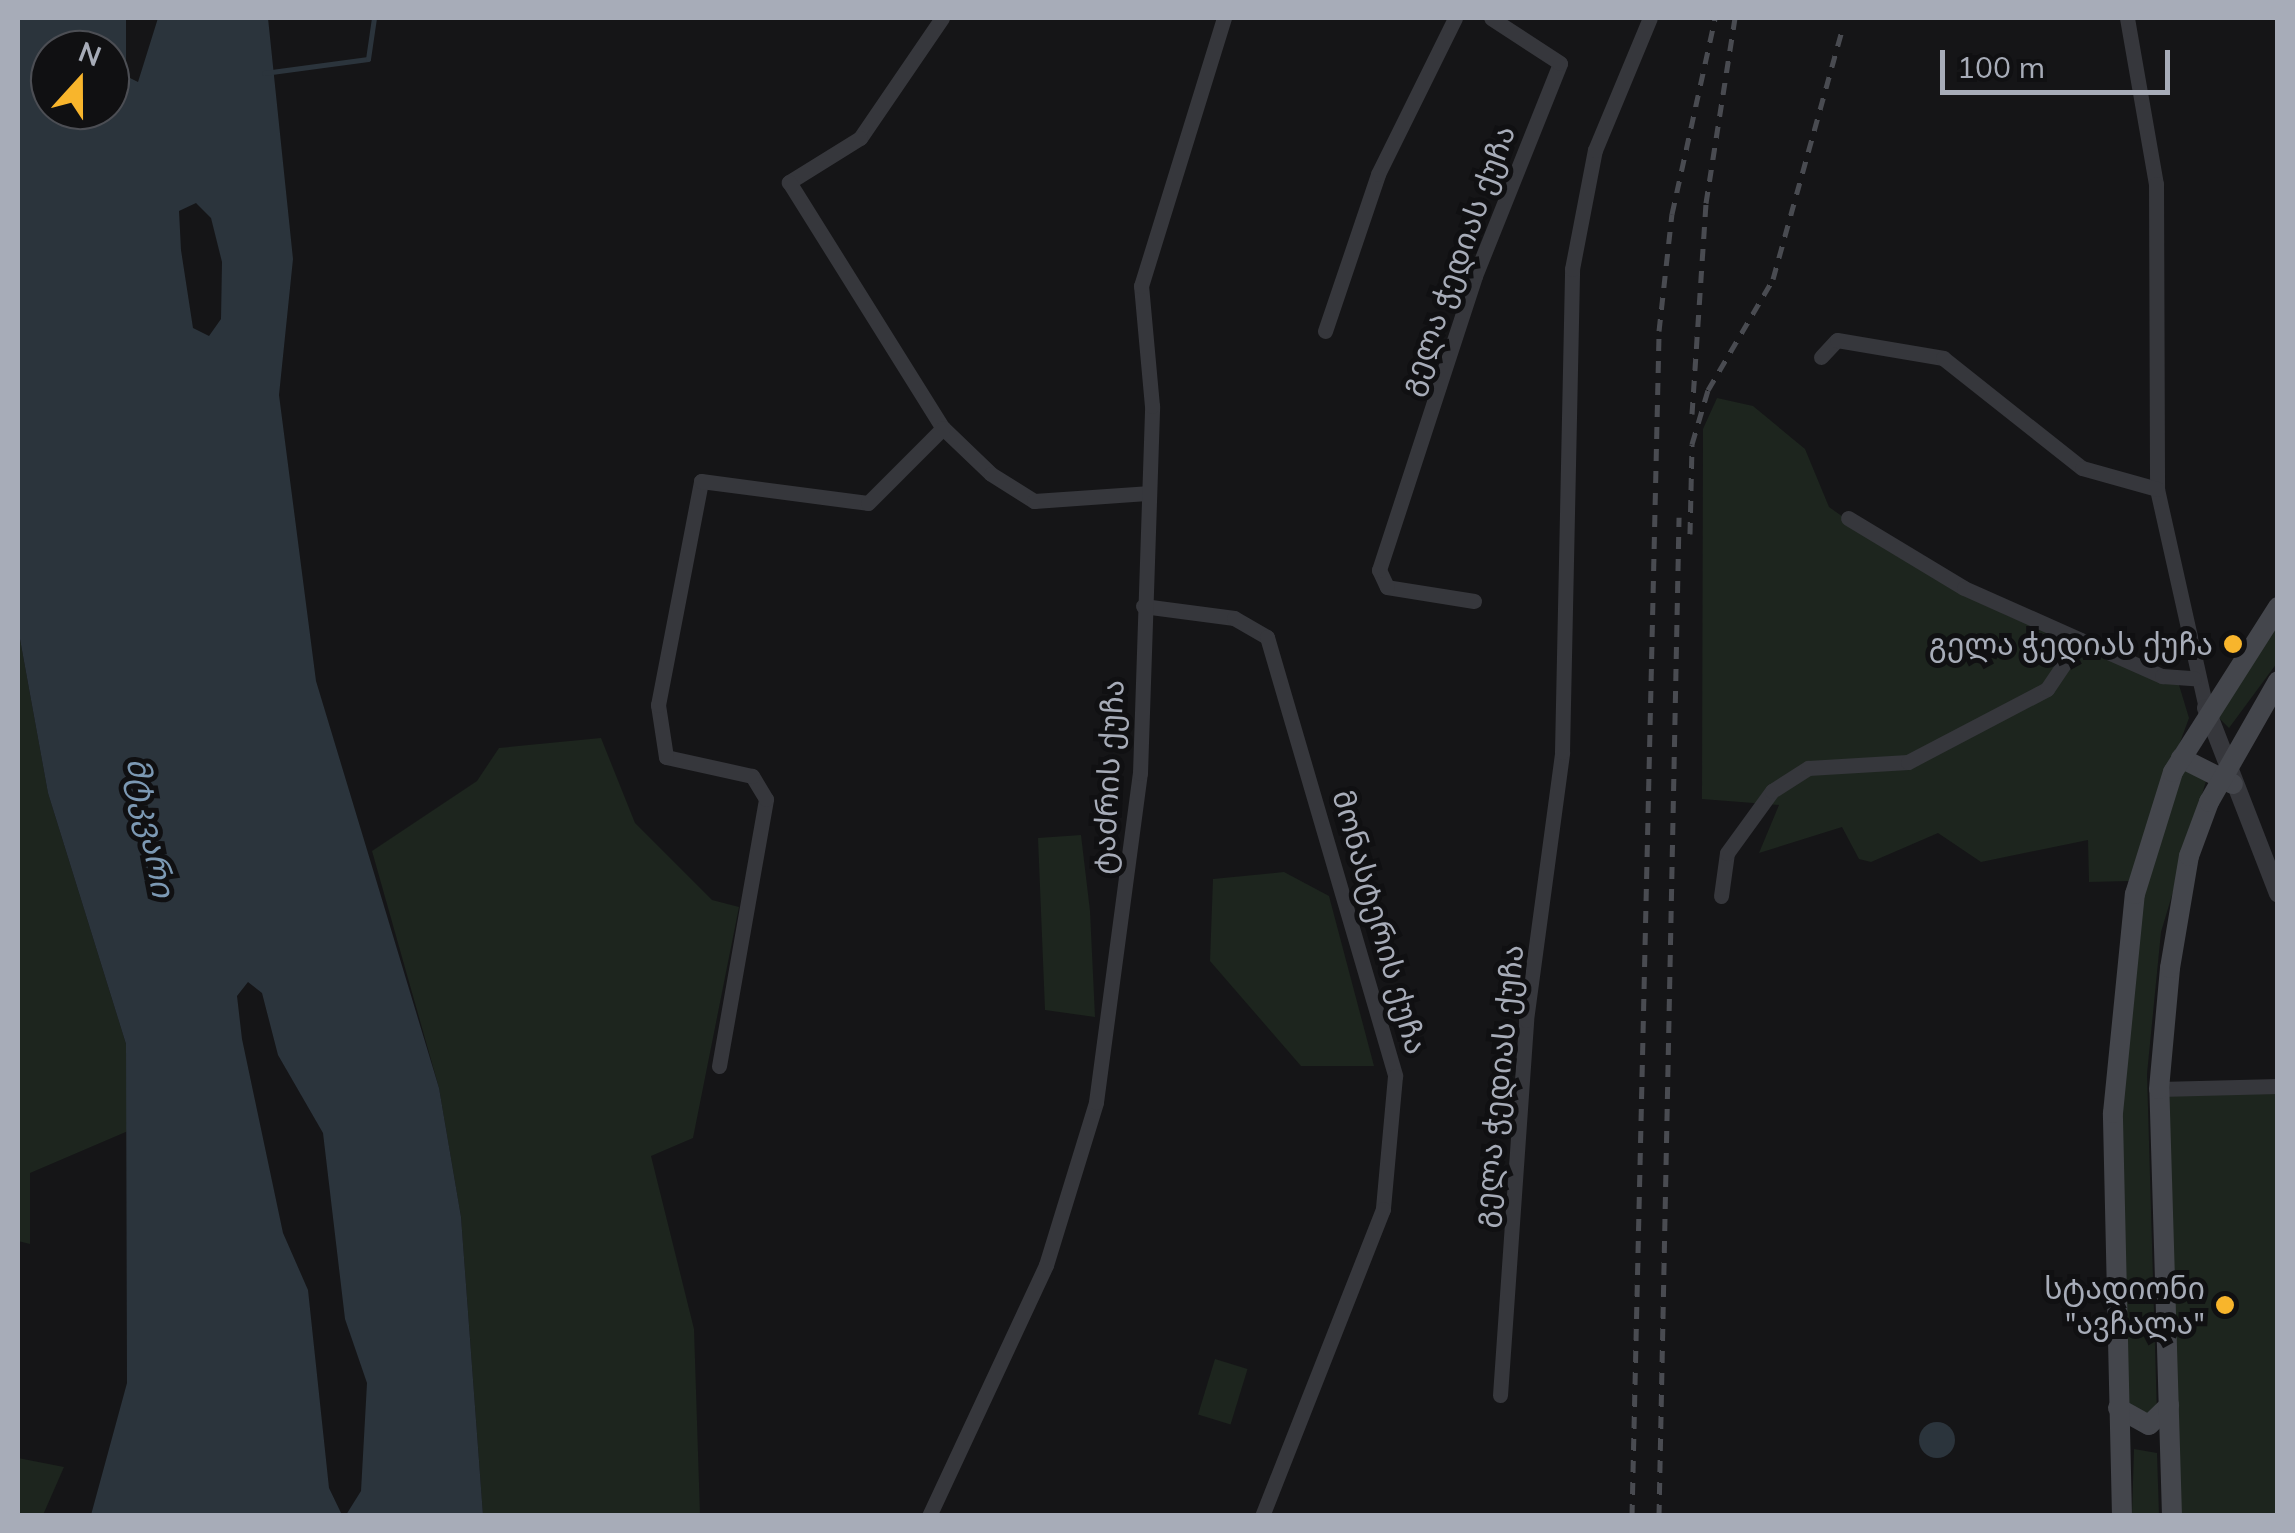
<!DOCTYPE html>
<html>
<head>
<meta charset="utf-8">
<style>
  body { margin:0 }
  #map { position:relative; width:2295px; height:1533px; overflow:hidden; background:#151517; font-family:Mulish,"Noto Sans Georgian",sans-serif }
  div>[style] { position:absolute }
  .green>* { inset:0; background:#1d251e; transform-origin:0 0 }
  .water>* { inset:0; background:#2b343c }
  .round { border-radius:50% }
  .stream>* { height:5px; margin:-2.5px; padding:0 2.5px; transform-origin:2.5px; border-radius:2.5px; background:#2b343c }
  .minor>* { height:15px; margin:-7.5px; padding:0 7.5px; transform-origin:7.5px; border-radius:7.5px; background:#36373c }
  .tertiary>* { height:18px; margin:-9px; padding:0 9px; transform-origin:9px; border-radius:9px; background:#36373c }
  .secondary>* { height:20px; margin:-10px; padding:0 10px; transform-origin:10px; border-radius:10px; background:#44464c }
  .rail>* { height:5px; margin-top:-2.5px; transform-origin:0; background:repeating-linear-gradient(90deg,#494b51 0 12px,transparent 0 22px) }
  .dots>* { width:28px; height:28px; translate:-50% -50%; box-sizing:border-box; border:5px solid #101012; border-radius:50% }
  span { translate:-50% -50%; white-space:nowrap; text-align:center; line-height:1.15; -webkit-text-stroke:10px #101012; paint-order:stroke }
  .street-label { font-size:30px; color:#a7acb8 }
  .poi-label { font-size:30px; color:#a7acb8 }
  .right { translate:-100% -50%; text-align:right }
  .water-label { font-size:32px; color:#7c99b4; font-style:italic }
  .frame { position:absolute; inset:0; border:20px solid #a7acb8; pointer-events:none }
  .north { position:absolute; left:30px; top:30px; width:100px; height:100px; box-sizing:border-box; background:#101012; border:2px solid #4c4e54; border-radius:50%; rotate:21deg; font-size:28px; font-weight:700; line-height:40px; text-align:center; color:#a7acb8 }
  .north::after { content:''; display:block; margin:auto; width:35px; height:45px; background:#f8b52c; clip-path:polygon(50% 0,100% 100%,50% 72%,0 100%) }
  .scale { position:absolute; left:1940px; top:50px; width:230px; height:45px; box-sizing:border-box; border:5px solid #a7acb8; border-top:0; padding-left:12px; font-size:30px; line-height:35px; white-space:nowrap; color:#a7acb8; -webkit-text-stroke:8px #101012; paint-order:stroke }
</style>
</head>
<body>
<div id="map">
  <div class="green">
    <i style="clip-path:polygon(1717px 398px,1753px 406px,1805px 449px,1829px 507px,1884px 546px,2006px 615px,2179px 685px,2189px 718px,2129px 881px,2089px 882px,2088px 840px,1981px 862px,1938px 833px,1871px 862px,1859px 859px,1842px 827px,1759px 853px,1779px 805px,1702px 799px,1703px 429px)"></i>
    <i style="clip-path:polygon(2277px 623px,2277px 663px,2229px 728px,2215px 714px)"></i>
    <i style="clip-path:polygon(18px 628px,48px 793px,126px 1044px,128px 1131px,30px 1173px,30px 1244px,18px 1241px)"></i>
    <i style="clip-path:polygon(601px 738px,635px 823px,712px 900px,739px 907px,693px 1138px,651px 1156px,694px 1329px,700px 1515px,483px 1515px,461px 1217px,439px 1088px,372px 851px,477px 781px,499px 748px)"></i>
    <i style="clip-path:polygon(2186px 766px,2206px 781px,2161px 932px,2147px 1074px,2157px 1415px,2128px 1415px,2121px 1078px,2138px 913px,2159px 827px)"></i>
    <i style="clip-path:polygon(1081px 835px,1090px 911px,1095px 1017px,1045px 1010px,1038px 838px)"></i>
    <i style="clip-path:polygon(1284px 872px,1329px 896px,1374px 1066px,1301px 1066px,1210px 961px,1213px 879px)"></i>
    <i style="left:2277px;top:1091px;width:424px;height:110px;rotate:90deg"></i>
    <i style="left:1215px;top:1359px;width:34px;height:58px;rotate:17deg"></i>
    <i style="clip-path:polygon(2134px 1449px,2157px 1453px,2159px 1515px,2132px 1515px)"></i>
    <i style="clip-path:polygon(18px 1458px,64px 1467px,43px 1515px,18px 1515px)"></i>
  </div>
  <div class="water">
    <i style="clip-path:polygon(evenodd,18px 18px,126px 18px,126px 76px,138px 82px,158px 18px,268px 18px,293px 259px,279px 395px,316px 681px,439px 1088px,461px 1217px,483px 1515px,346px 1515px,361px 1491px,367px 1383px,345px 1319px,323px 1133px,278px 1055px,262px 993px,248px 982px,237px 996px,242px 1039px,283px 1233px,308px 1290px,329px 1488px,342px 1515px,91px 1515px,127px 1383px,126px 1044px,48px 793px,18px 628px,18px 18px,50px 50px,110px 50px,110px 110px,50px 110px,50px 50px,18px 18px,196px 203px,211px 218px,222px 262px,221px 319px,209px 336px,193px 328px,181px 250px,179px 211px,196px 203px)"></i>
    <i class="round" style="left:1919px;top:1422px;width:36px;height:36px"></i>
  </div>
  <div class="stream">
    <i style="left:264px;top:73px;width:105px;rotate:-7.7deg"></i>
    <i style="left:368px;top:59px;width:41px;rotate:-81.7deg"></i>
  </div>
  <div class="minor">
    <i style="left:942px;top:18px;width:145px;rotate:124.3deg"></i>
    <i style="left:860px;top:138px;width:84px;rotate:148.2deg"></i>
    <i style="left:789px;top:182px;width:290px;rotate:58deg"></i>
    <i style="left:943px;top:428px;width:66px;rotate:43.8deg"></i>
    <i style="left:991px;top:474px;width:51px;rotate:32.1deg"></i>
    <i style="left:1034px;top:501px;width:113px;rotate:-4deg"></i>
    <i style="left:2127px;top:18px;width:169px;rotate:80.1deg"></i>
    <i style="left:2156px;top:184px;width:305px;rotate:89.8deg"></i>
    <i style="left:2157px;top:489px;width:224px;rotate:77.4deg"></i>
    <i style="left:1325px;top:331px;width:166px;rotate:-71.3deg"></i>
    <i style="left:1378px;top:174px;width:174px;rotate:-63.7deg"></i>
    <i style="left:1821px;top:357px;width:23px;rotate:-47deg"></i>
    <i style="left:1837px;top:340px;width:108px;rotate:9.6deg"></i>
    <i style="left:1943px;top:358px;width:177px;rotate:38.4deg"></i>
    <i style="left:2082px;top:468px;width:78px;rotate:15.6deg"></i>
    <i style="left:1848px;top:518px;width:135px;rotate:31.1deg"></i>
    <i style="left:1964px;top:588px;width:217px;rotate:24deg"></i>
    <i style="left:2162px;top:676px;width:32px;rotate:4deg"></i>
    <i style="left:1474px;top:601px;width:88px;rotate:-170.9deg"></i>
    <i style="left:1387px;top:587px;width:19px;rotate:-115deg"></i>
    <i style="left:1379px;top:570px;width:309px;rotate:-71.9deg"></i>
    <i style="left:1475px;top:276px;width:229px;rotate:-68.2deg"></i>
    <i style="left:1560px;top:63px;width:82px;rotate:-146.9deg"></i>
    <i style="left:1143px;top:606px;width:92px;rotate:7.5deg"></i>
    <i style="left:1234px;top:618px;width:38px;rotate:30deg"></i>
    <i style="left:1267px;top:637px;width:457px;rotate:73.7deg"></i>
    <i style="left:1395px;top:1076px;width:134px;rotate:95.2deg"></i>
    <i style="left:1383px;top:1209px;width:330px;rotate:111.5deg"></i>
    <i style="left:1721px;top:896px;width:43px;rotate:-82.1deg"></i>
    <i style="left:1727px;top:853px;width:77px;rotate:-54deg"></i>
    <i style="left:1772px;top:791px;width:43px;rotate:-32.6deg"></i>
    <i style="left:1808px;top:768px;width:100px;rotate:-3.4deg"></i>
    <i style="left:1908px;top:762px;width:157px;rotate:-27.7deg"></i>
    <i style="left:2047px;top:689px;width:59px;rotate:-56deg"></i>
    <i style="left:719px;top:1066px;width:271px;rotate:-80deg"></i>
    <i style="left:766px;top:799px;width:27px;rotate:-121deg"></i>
    <i style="left:752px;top:776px;width:88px;rotate:-167.5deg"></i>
    <i style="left:666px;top:757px;width:53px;rotate:-98.7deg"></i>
    <i style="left:658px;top:705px;width:228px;rotate:-79.1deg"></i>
    <i style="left:701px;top:481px;width:168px;rotate:7.5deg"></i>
    <i style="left:868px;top:503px;width:106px;rotate:-45deg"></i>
    <i style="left:2159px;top:1089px;width:119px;rotate:-1.4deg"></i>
    <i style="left:1500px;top:1395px;width:376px;rotate:-86deg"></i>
    <i style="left:1526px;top:1020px;width:270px;rotate:-82.3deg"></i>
    <i style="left:1562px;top:752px;width:483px;rotate:-88.8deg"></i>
    <i style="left:1572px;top:269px;width:121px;rotate:-79.1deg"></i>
    <i style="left:1595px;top:150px;width:143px;rotate:-67.4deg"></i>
    <i style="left:929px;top:1516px;width:277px;rotate:-65deg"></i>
    <i style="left:1046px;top:1265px;width:170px;rotate:-72.9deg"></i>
    <i style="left:1096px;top:1102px;width:332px;rotate:-82.4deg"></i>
    <i style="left:1140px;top:773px;width:367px;rotate:-88.1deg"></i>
    <i style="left:1152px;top:406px;width:121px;rotate:-95.2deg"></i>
    <i style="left:1141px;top:286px;width:281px;rotate:-72.8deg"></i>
  </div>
  <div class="tertiary">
    <i style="left:2206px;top:708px;width:199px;rotate:68.8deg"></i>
  </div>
  <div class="secondary">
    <i style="left:2181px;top:758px;width:58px;rotate:26.6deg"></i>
    <i style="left:2118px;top:1408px;width:35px;rotate:29deg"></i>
    <i style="left:2149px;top:1425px;width:28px;rotate:-44deg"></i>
    <i style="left:2122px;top:1516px;width:403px;rotate:-91.3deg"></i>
    <i style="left:2113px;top:1113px;width:220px;rotate:-84.3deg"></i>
    <i style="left:2135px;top:894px;width:128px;rotate:-72.7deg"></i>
    <i style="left:2173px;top:772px;width:196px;rotate:-57.5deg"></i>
    <i style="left:2172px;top:1516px;width:427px;rotate:-91.7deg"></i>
    <i style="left:2159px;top:1089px;width:121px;rotate:-84.8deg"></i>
    <i style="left:2170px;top:968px;width:114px;rotate:-80.4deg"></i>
    <i style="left:2189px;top:856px;width:58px;rotate:-69.7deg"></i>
    <i style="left:2209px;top:802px;width:139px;rotate:-60.3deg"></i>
  </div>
  <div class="rail">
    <i style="left:1692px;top:414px;width:211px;rotate:-86.2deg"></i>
    <i style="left:1706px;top:203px;width:187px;rotate:-81.1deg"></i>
    <i style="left:1690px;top:534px;width:90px;rotate:-88.7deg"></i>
    <i style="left:1692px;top:444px;width:56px;rotate:-73.5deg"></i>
    <i style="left:1708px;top:390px;width:129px;rotate:-59.6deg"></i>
    <i style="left:1773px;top:279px;width:263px;rotate:-74.5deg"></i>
    <i style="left:1632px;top:1516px;width:1185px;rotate:-88.69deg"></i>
    <i style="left:1659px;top:331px;width:118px;rotate:-83.7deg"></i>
    <i style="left:1672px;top:214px;width:201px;rotate:-77.6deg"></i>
    <i style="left:1659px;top:1516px;width:999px;rotate:-88.85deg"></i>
  </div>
  <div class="dots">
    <i style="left:2233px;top:644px;background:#f8b52c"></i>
    <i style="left:2225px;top:1305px;background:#f8b52c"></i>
  </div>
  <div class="street-label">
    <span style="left:1457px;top:260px;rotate:-70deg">გელა ჭედიას ქუჩა</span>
    <span style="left:1108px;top:777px;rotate:-87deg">ტაძრის ქუჩა</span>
    <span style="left:1380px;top:922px;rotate:74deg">მონასტერის ქუჩა</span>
    <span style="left:1498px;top:1086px;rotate:-84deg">გელა ჭედიას ქუჩა</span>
  </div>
  <div class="poi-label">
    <span class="right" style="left:2213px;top:644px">გელა ჭედიას ქუჩა</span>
    <span class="right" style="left:2205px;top:1305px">სტადიონი<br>"ავჩალა"</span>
  </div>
  <div class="water-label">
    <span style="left:151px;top:827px;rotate:79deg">მტკვარი</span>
  </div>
  <div class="frame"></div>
  <div class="north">N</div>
  <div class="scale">100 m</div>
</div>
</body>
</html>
